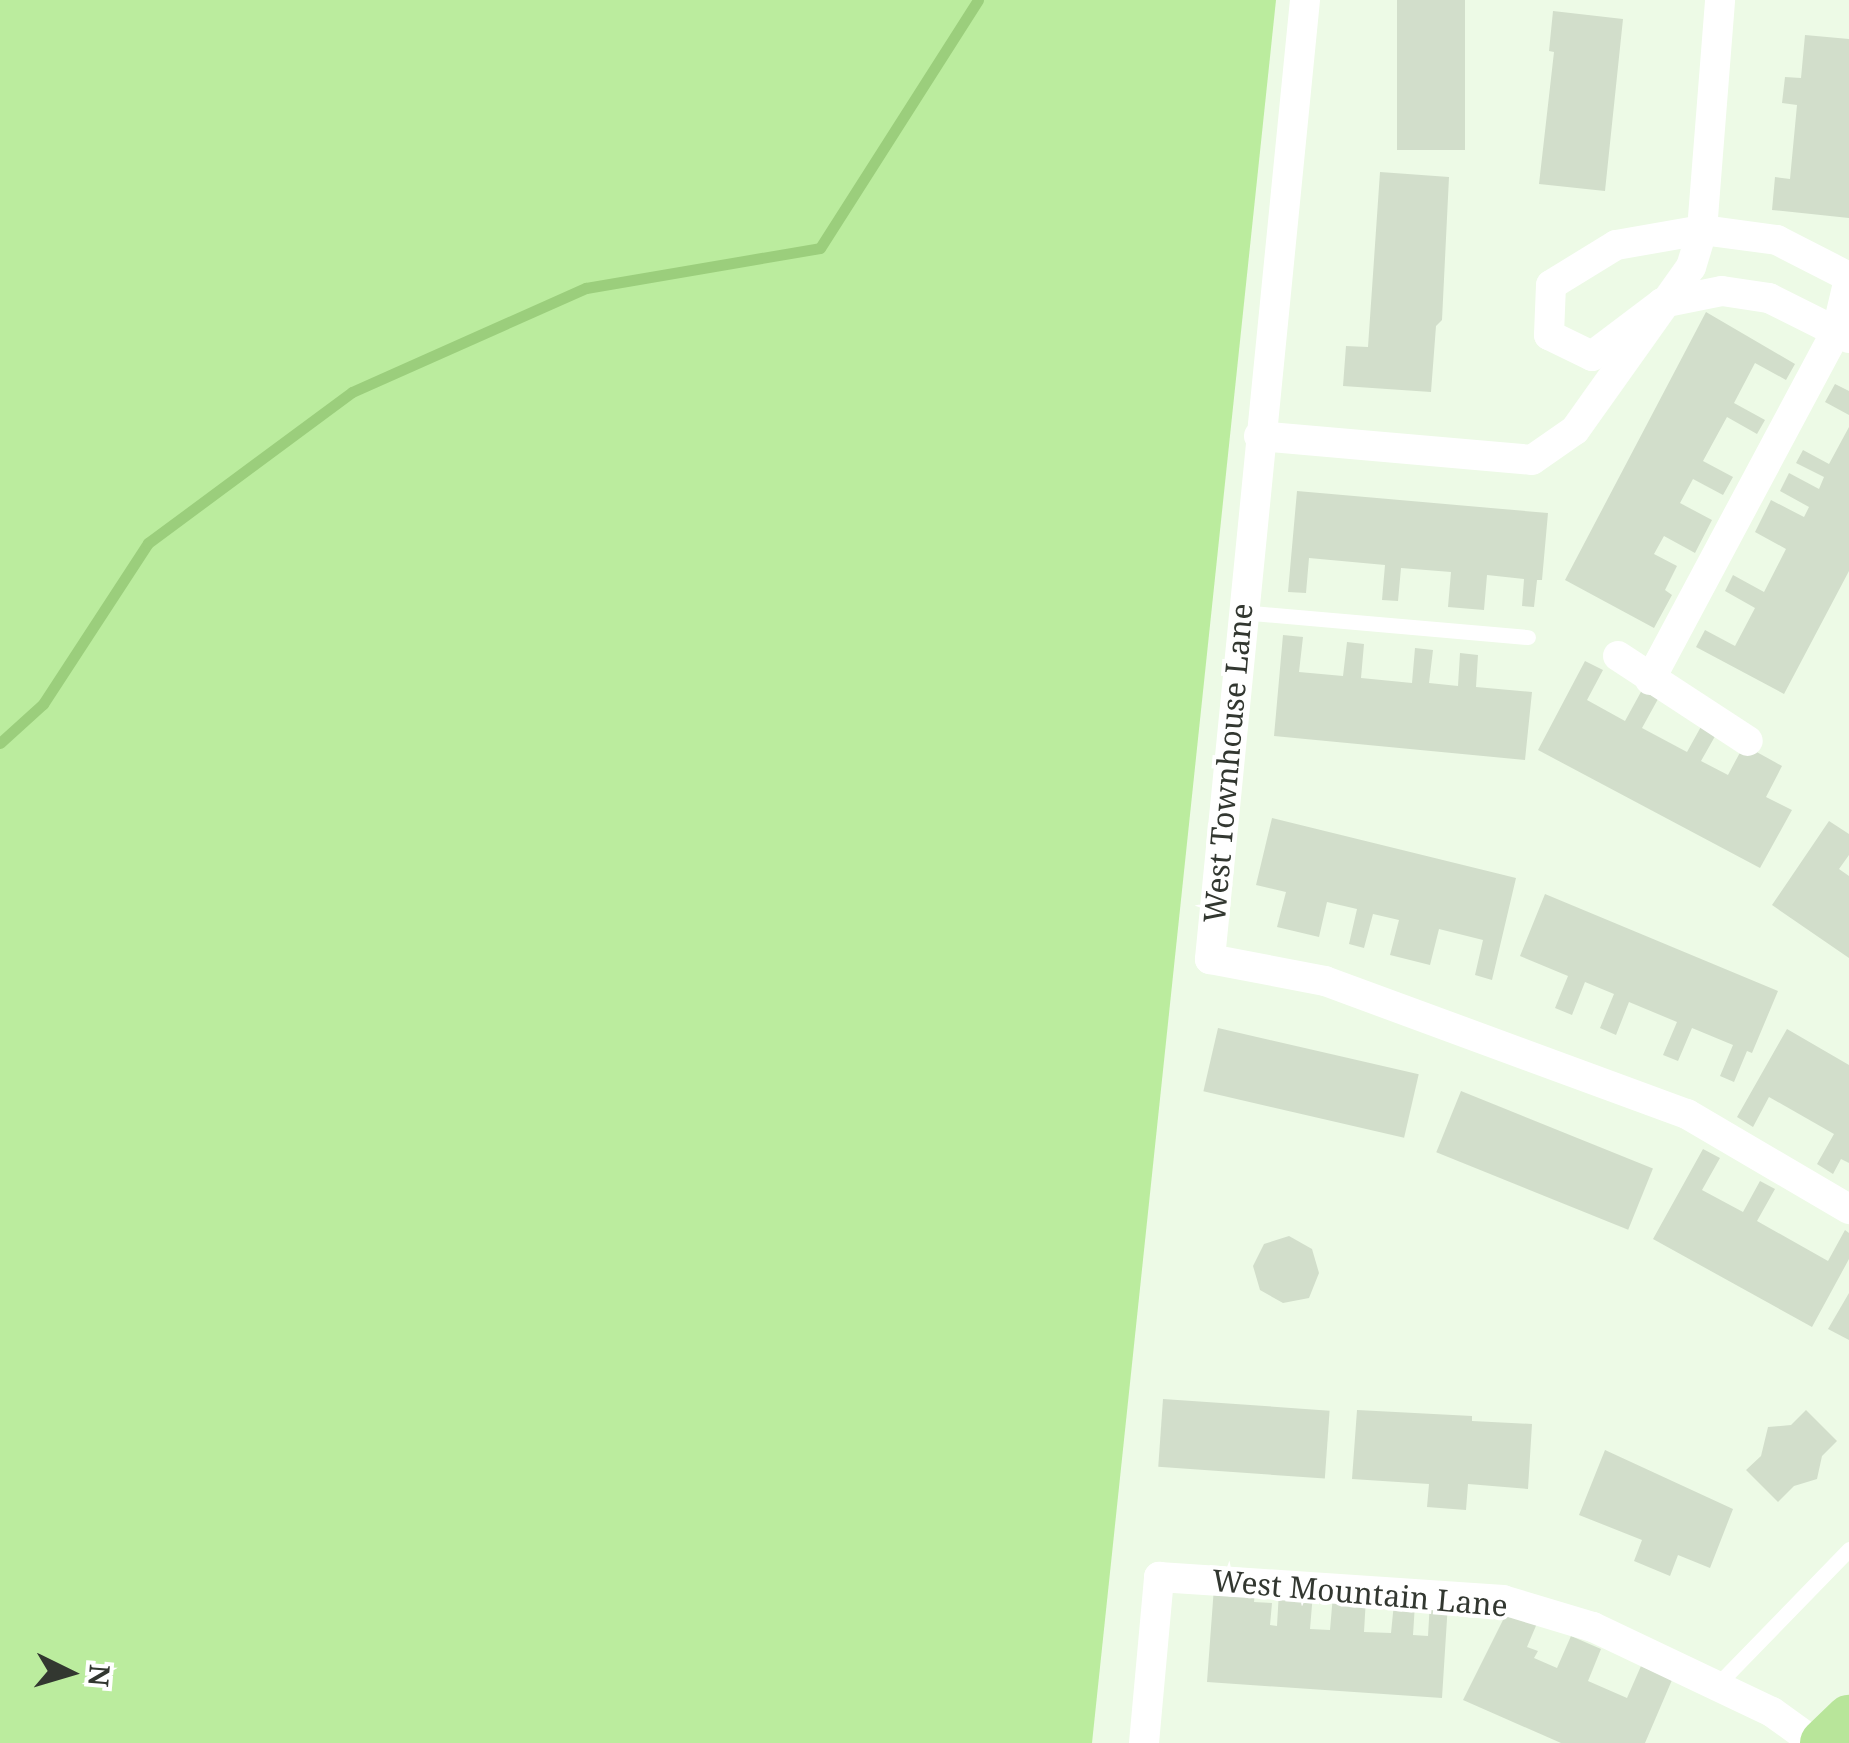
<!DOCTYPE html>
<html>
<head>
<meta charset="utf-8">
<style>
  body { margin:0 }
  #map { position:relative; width:1849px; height:1743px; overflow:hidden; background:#edfae6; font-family:"Noto Serif",serif }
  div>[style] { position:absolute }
  .green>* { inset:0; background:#bbec9e }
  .stream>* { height:11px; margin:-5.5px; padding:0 5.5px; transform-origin:5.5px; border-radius:5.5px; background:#9bce7c }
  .building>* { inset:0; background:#d2decb; transform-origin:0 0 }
  .lane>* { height:15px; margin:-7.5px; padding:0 7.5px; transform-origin:7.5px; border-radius:7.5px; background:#fff }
  .street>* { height:30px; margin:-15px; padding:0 15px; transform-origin:15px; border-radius:15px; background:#fff }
  .primary>* { height:48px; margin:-24px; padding:0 24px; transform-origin:24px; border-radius:24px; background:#b8e59a }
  span { translate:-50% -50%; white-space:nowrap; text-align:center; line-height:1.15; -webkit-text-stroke:8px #fff; paint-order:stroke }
  .street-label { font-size:30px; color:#323730 }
  .north { position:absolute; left:20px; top:1623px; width:100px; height:100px; -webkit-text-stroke:8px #fff; paint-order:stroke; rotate:95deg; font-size:28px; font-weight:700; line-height:40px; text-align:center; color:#323730 }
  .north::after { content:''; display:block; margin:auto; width:35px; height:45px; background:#323730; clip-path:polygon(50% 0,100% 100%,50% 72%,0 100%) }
</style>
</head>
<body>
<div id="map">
  <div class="green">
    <i style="clip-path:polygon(0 0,1276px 0,1092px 1743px,0 1743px)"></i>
  </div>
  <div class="stream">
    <i style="left:0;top:743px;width:58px;rotate:-42.2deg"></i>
    <i style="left:43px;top:704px;width:192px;rotate:-56.9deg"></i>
    <i style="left:148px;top:543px;width:254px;rotate:-36.5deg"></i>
    <i style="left:352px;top:392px;width:256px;rotate:-24deg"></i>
    <i style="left:586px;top:288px;width:237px;rotate:-9.7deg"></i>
    <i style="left:820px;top:248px;width:294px;rotate:-57.5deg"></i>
  </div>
  <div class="building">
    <i style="left:1397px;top:0;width:68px;height:150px"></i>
    <i style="clip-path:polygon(1553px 11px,1623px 19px,1605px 191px,1539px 184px,1554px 52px,1549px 51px)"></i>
    <i style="clip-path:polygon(1805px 35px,1849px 39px,1849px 218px,1772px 210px,1775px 177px,1790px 179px,1797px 105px,1782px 103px,1785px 77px,1801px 78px)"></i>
    <i style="clip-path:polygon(1380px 172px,1449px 177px,1442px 320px,1436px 326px,1431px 392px,1343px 386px,1346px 346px,1368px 347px)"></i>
    <i style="clip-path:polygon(1706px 312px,1795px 364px,1786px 380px,1755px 363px,1734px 403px,1765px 420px,1757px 434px,1727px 417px,1703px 461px,1733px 477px,1723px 495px,1693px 479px,1680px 503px,1712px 520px,1695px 553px,1664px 536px,1654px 554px,1677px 566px,1665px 590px,1672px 595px,1654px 628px,1565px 580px)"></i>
    <i style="clip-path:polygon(1835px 384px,1849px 391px,1849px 415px,1825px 402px)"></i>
    <i style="clip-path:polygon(1849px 427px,1849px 571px,1784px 694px,1696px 647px,1705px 630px,1735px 646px,1755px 608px,1725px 591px,1733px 575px,1764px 592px,1786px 549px,1755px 532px,1771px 500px,1804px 517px,1809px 507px,1780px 491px,1789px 473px,1819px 489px,1824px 477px,1796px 463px,1803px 450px,1829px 464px)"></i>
    <i style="clip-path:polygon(1297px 491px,1548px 513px,1542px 580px,1537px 580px,1534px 607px,1522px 606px,1524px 579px,1487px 575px,1484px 610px,1448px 607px,1451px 572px,1401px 568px,1398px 601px,1382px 600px,1385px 565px,1309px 558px,1306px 593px,1288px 592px)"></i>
    <i style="clip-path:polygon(1283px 635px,1303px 637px,1299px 672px,1343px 676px,1347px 642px,1364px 644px,1361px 678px,1412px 683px,1415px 648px,1433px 650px,1429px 683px,1458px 686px,1460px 653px,1478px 655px,1476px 687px,1532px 692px,1525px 760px,1274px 736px)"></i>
    <i style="clip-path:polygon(1585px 661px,1603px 670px,1587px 700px,1625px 721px,1642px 690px,1658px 699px,1642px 728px,1687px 752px,1703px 723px,1718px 731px,1701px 761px,1728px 775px,1744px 745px,1782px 766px,1766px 797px,1792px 810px,1760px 868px,1538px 750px)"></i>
    <i style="clip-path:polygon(1272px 818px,1516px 878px,1492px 980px,1475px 975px,1483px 940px,1439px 929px,1430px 965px,1390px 955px,1399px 920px,1373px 914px,1364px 948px,1349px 944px,1357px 909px,1327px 902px,1319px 937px,1277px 927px,1286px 892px,1256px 885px)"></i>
    <i style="clip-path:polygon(1829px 821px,1849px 834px,1849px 855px,1839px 869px,1849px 876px,1849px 958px,1772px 905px)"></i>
    <i style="clip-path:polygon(1545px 894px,1778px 991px,1752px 1053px,1747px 1051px,1734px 1082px,1720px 1076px,1733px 1045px,1692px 1028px,1678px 1061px,1663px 1055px,1677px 1022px,1629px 1002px,1616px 1035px,1600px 1028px,1614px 994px,1585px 982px,1572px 1015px,1555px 1008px,1568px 976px,1520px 956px)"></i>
    <i style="left:1218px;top:1028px;width:206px;height:65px;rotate:13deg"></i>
    <i style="clip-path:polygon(1787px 1029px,1849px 1065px,1849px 1163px,1841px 1159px,1833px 1174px,1817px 1164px,1834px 1134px,1769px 1097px,1753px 1127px,1737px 1117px)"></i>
    <i style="left:1461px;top:1091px;width:207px;height:66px;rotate:22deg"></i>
    <i style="clip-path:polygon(1703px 1149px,1720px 1158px,1702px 1190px,1743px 1212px,1760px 1181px,1775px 1189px,1757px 1221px,1828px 1261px,1845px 1230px,1849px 1233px,1849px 1259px,1812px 1327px,1653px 1239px)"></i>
    <i style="clip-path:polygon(1289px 1236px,1312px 1249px,1319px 1273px,1309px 1298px,1283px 1303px,1260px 1290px,1253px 1266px,1264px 1244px)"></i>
    <i style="clip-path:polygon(1849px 1293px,1849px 1340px,1828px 1329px)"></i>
    <i style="left:1163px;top:1399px;width:167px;height:68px;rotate:4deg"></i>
    <i style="clip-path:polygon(1357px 1410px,1472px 1416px,1472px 1421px,1532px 1424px,1528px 1489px,1468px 1484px,1466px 1510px,1427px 1507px,1429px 1484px,1352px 1479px)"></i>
    <i style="clip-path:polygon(1806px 1410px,1837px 1441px,1822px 1456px,1817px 1479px,1794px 1486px,1778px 1502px,1746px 1470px,1761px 1456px,1768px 1427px,1791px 1425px)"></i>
    <i style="clip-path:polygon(1605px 1450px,1733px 1509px,1710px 1568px,1678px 1555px,1670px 1576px,1634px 1561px,1642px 1540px,1579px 1515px)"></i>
    <i style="clip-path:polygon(1214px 1587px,1255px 1591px,1254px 1602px,1272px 1603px,1270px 1625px,1277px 1626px,1279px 1591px,1313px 1593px,1310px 1629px,1330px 1630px,1333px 1595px,1366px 1598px,1364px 1632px,1391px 1633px,1394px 1603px,1415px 1604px,1413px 1635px,1428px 1636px,1430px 1601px,1448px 1603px,1442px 1698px,1207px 1682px)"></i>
    <i style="clip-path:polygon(1509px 1608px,1538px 1621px,1527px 1647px,1538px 1651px,1534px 1658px,1557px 1668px,1571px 1636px,1601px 1649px,1588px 1681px,1627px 1698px,1641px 1666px,1672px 1680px,1645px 1743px,1561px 1743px,1463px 1700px)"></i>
  </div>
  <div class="lane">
    <i style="left:1241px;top:612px;width:288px;rotate:5deg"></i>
    <i style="left:1716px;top:1686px;width:191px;rotate:-45.8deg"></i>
  </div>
  <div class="street">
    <i style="left:1305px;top:0;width:964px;rotate:95.66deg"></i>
    <i style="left:1210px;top:959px;width:117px;rotate:10.8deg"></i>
    <i style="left:1325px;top:981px;width:386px;rotate:20.2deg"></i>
    <i style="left:1687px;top:1114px;width:188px;rotate:30.4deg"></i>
    <i style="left:1849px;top:277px;width:81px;rotate:-152.8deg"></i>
    <i style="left:1777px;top:240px;width:76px;rotate:-172.4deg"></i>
    <i style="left:1702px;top:230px;width:87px;rotate:170.1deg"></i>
    <i style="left:1616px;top:245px;width:76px;rotate:148.4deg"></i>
    <i style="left:1551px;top:285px;width:50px;rotate:92.3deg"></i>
    <i style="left:1549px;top:335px;width:48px;rotate:26deg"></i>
    <i style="left:1592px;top:356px;width:88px;rotate:-37.1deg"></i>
    <i style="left:1662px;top:303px;width:61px;rotate:-11.3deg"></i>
    <i style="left:1722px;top:291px;width:48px;rotate:8.5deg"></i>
    <i style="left:1769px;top:298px;width:89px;rotate:26.6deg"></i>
    <i style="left:1259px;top:436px;width:274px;rotate:5deg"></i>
    <i style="left:1532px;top:460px;width:52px;rotate:-34.9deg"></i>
    <i style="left:1575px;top:430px;width:200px;rotate:-54.6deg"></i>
    <i style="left:1691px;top:267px;width:39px;rotate:-73deg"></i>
    <i style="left:1702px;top:230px;width:231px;rotate:-85.5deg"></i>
    <i style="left:1618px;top:656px;width:155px;rotate:33.2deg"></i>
    <i style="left:1650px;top:680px;width:397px;rotate:-61.9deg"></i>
    <i style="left:1837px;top:330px;width:52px;rotate:-76.8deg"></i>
    <i style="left:1144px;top:1743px;width:167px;rotate:-84.8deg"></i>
    <i style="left:1159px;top:1577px;width:345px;rotate:3.8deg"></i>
    <i style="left:1503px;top:1600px;width:94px;rotate:16.7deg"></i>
    <i style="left:1593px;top:1627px;width:198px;rotate:25.4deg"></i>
    <i style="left:1772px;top:1712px;width:53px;rotate:35.8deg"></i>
  </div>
  <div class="primary">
    <i style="left:1824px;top:1743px;width:35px;rotate:-44deg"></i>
  </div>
  <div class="street-label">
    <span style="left:1228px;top:763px;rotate:-85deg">West Townhouse Lane</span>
    <span style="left:1360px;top:1593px;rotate:5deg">West Mountain Lane</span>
  </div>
  <div class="north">N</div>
</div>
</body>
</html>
